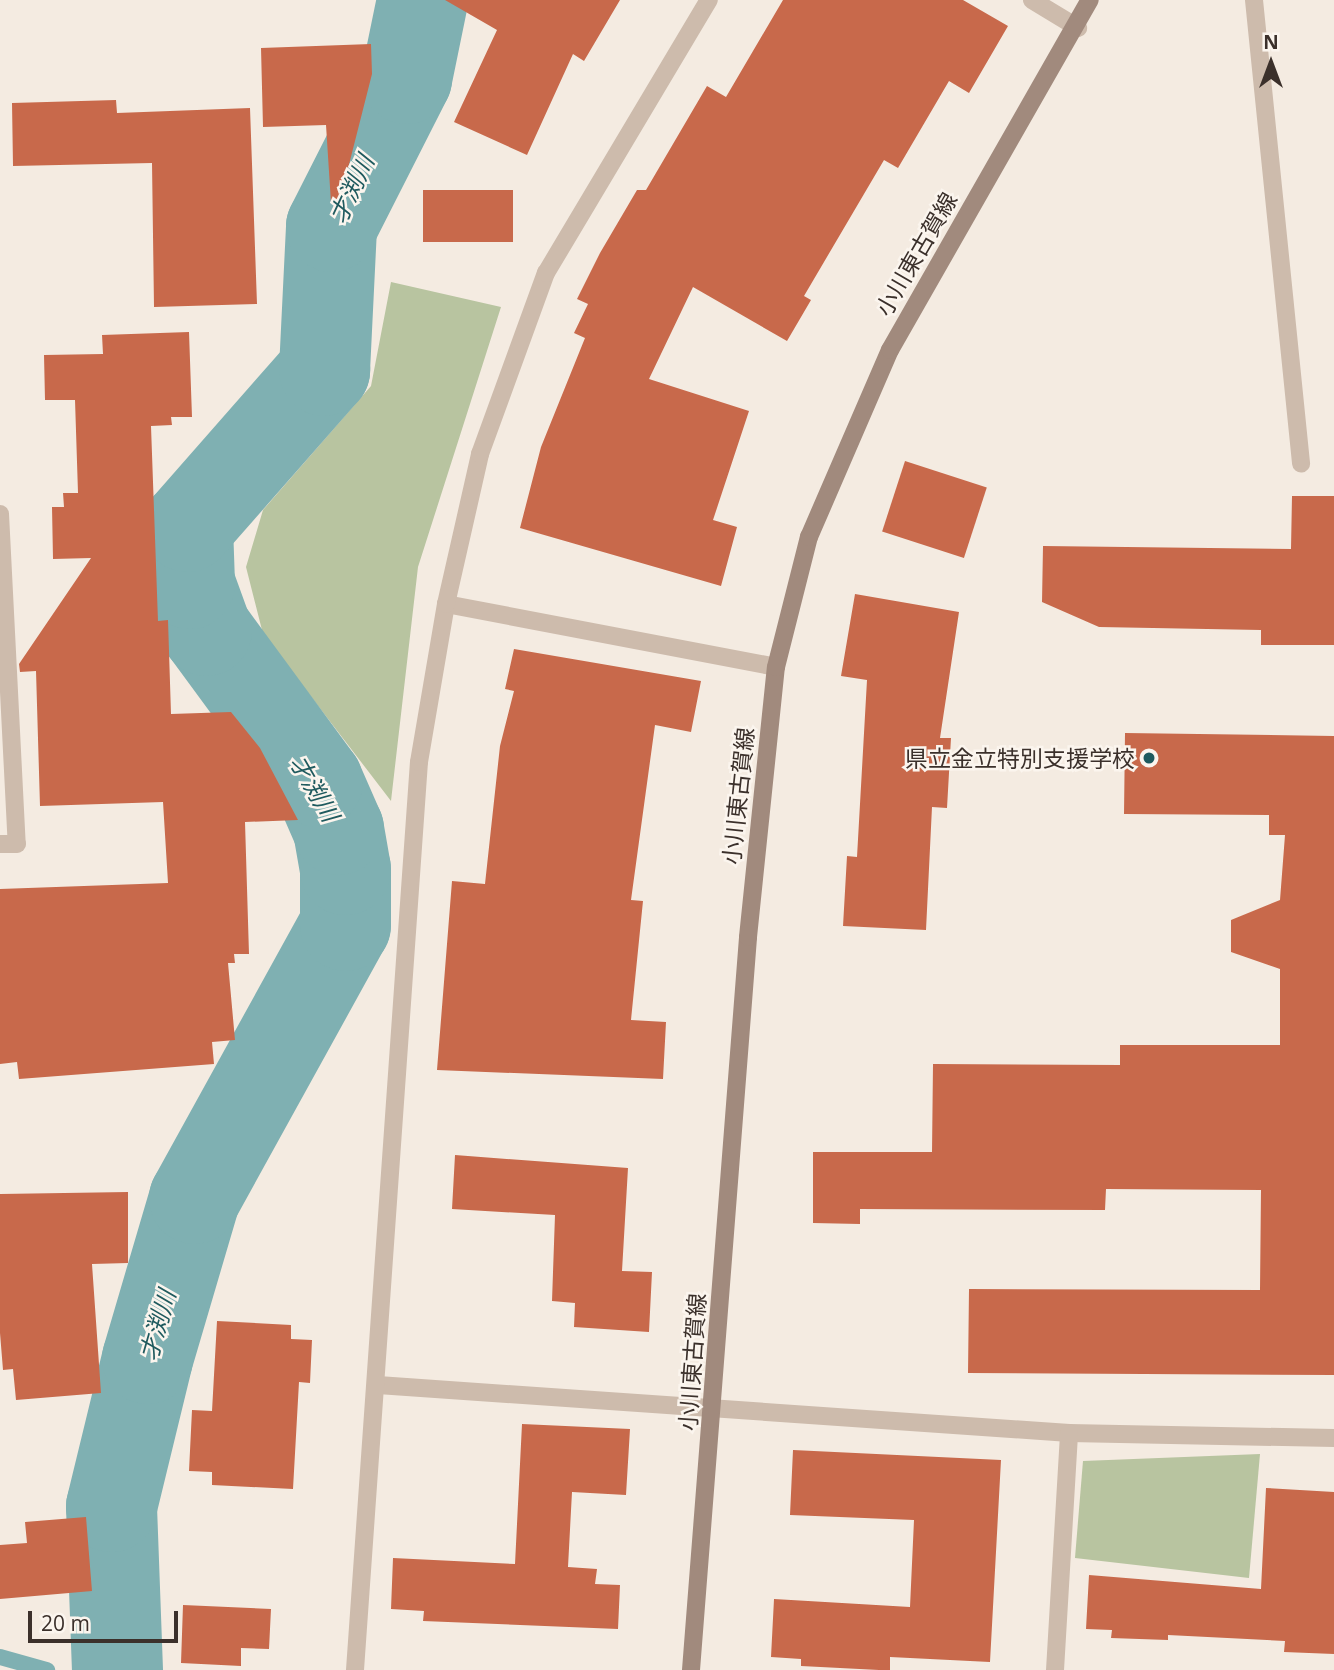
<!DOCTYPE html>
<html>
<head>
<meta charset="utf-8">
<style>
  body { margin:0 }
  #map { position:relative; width:1334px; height:1670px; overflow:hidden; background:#f4ebe1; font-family:"Open Sans","Noto Sans JP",sans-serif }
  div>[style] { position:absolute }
  .green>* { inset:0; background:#b8c4a0 }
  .stream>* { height:16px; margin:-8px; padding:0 8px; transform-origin:8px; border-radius:8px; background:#7fb0b2 }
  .river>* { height:91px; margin:-45.5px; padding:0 45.5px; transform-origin:45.5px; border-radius:45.5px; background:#7fb0b2 }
  .building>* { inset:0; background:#c8694b; transform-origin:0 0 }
  .street>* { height:18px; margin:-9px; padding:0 9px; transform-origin:9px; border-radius:9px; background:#cdbbac }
  .secondary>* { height:18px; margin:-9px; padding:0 9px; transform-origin:9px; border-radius:9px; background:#a18a7d }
  .dots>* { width:19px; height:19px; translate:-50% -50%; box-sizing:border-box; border:4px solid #fbf5ee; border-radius:50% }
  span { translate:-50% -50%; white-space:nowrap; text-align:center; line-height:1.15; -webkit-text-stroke:5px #fbf5ee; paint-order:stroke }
  .street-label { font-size:23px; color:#3b302b }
  .poi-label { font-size:23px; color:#3b302b }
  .right { translate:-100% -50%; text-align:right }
  .water-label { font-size:24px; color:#1f5a5e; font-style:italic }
  .north { position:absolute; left:1236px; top:28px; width:70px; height:70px; -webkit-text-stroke:5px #fbf5ee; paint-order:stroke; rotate:0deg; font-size:19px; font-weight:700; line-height:28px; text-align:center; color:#3b302b }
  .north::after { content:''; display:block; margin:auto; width:24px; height:32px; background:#3b302b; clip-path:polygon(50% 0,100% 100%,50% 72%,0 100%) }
  .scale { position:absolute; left:28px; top:1611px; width:150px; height:32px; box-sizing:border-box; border:4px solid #3b302b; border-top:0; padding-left:9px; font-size:21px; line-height:24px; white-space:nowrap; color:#3b302b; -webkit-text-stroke:5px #fbf5ee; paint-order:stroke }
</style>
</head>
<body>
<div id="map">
  <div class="green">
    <i style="clip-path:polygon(391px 282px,501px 307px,418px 567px,391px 801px,263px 634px,246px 567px,263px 510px,371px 386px)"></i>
    <i style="clip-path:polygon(1260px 1454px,1249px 1578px,1075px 1558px,1083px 1461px)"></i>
  </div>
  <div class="stream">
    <i style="left:0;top:1657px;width:49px;rotate:15.5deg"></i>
  </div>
  <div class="river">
    <i style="left:117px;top:1670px;width:164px;rotate:-92.1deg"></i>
    <i style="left:111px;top:1506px;width:152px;rotate:-76.3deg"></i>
    <i style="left:147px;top:1358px;width:167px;rotate:-73.6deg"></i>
    <i style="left:194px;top:1198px;width:312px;rotate:-61.1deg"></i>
    <i style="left:345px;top:925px;width:56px;rotate:-90deg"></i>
    <i style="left:345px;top:869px;width:41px;rotate:-99.9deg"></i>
    <i style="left:338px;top:829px;width:52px;rotate:-113.6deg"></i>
    <i style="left:317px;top:781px;width:187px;rotate:-126.3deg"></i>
    <i style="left:206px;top:630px;width:50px;rotate:-109.9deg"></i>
    <i style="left:189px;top:583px;width:57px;rotate:-92deg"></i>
    <i style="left:187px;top:526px;width:208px;rotate:-48.7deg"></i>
    <i style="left:324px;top:370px;width:144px;rotate:-87.2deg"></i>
    <i style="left:331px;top:226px;width:166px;rotate:-63.1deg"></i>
    <i style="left:406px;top:78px;width:80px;rotate:-78.4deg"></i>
  </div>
  <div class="building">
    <i style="clip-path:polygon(445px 0,620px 0,584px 61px,573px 54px,527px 155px,454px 122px,497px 30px)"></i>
    <i style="clip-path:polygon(783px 0,963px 0,1008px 26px,969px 93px,949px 81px,898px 168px,884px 160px,804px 296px,811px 300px,787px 341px,693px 287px,649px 379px,749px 411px,713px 520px,737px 527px,721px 586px,520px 528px,541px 447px,585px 338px,574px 333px,588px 304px,577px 299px,600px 253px,637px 190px,646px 190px,707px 86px,726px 97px)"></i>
    <i style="clip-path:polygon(371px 44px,372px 74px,339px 204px,331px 203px,326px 125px,263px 127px,261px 48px)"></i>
    <i style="clip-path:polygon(116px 100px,117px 113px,250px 108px,257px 304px,154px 307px,152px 163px,13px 166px,12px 103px)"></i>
    <i style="left:423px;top:190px;width:90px;height:52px"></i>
    <i style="clip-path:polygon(189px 332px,192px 417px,171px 417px,172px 425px,151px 426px,158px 621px,168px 620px,171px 714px,231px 712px,260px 748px,298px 820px,245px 822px,249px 954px,234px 954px,235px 963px,228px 963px,235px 1040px,212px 1042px,214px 1064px,19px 1079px,17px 1062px,0 1064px,0 889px,168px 883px,163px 802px,40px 806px,36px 671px,20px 672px,19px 664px,91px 558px,53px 559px,52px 507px,64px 507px,63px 493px,78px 493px,75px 400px,45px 400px,44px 355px,103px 354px,102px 335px)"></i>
    <i style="left:905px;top:461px;width:86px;height:74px;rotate:18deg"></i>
    <i style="clip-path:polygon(1292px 496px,1334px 496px,1334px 645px,1261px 645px,1261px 630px,1099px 627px,1042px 602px,1043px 546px,1291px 549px)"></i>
    <i style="clip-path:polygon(855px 594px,959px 612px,940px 738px,951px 738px,947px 808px,932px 807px,926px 930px,843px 926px,847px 856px,857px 857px,867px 680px,841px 676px)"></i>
    <i style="clip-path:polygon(514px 649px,701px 681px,691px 732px,655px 725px,631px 900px,643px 901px,631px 1020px,666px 1022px,663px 1079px,437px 1070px,452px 881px,485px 884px,500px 746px,514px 691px,505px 689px)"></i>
    <i style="clip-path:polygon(1125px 733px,1334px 736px,1334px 1375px,968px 1373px,969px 1289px,1260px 1290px,1261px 1190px,1106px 1189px,1105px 1210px,860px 1209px,860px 1224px,813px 1223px,813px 1152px,932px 1152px,933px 1064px,1120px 1065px,1120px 1045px,1280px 1045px,1280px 969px,1231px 952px,1231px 920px,1280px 900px,1285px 835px,1269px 835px,1269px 815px,1124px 814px)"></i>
    <i style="clip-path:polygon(455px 1155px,628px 1168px,622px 1271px,652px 1272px,649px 1332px,574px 1327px,575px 1303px,552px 1301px,555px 1215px,452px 1209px)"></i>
    <i style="clip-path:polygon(128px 1192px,128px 1263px,92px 1264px,101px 1393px,16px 1400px,13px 1369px,3px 1370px,0 1333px,0 1194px)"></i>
    <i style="clip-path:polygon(217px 1321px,291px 1325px,291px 1339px,312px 1340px,310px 1383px,299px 1382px,293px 1489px,212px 1485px,212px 1472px,189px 1471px,192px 1410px,212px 1411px)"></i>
    <i style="clip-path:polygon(522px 1424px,630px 1429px,626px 1495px,572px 1492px,568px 1567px,597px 1569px,595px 1584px,620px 1585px,618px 1629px,423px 1621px,424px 1611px,391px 1609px,393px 1558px,515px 1564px)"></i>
    <i style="clip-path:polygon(793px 1450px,1001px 1460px,990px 1662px,890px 1657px,890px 1670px,879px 1670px,801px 1666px,801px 1659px,771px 1657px,774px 1599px,910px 1607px,914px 1520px,790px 1515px)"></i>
    <i style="clip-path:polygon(1266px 1488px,1334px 1492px,1334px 1654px,1284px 1652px,1285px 1641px,1168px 1635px,1168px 1640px,1111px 1638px,1112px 1630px,1086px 1629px,1089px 1575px,1261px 1589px)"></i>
    <i style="clip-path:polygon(86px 1517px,92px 1591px,0 1599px,0 1545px,27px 1543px,25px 1522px)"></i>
    <i style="clip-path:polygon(183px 1605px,271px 1609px,269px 1649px,241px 1648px,241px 1666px,181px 1663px)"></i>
  </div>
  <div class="street">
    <i style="left:1032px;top:0;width:54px;rotate:31.3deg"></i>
    <i style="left:1254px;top:0;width:466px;rotate:84.2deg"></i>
    <i style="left:0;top:514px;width:330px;rotate:87.1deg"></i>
    <i style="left:17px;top:844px;width:17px;rotate:180deg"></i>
    <i style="left:446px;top:604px;width:336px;rotate:10.8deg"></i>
    <i style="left:378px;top:1385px;width:693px;rotate:3.97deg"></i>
    <i style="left:1069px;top:1433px;width:265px;rotate:1.1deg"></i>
    <i style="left:355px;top:1670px;width:910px;rotate:-85.97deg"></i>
    <i style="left:419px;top:762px;width:160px;rotate:-80.3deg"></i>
    <i style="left:446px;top:604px;width:154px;rotate:-77.2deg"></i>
    <i style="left:480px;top:454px;width:193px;rotate:-70deg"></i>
    <i style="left:546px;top:273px;width:318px;rotate:-59.2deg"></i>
    <i style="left:1055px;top:1670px;width:237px;rotate:-86.6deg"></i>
  </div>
  <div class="secondary">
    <i style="left:691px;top:1670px;width:735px;rotate:-85.55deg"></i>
    <i style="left:748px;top:937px;width:271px;rotate:-84.1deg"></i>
    <i style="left:776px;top:667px;width:134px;rotate:-75.8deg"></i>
    <i style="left:809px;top:537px;width:204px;rotate:-66.6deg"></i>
    <i style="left:890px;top:350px;width:403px;rotate:-60.3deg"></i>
  </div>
  <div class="dots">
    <i style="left:1149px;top:758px;background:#1f5a5e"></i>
  </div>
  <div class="street-label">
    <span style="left:916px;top:254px;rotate:-60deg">小川東古賀線</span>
    <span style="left:738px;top:796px;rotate:-84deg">小川東古賀線</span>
    <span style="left:692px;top:1362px;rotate:-86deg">小川東古賀線</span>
  </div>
  <div class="poi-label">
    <span class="right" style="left:1135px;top:758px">県立金立特別支援学校</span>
  </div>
  <div class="water-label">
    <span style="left:351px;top:189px;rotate:-65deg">才渕川</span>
    <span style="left:315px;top:788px;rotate:60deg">才渕川</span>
    <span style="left:157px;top:1325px;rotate:-74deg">才渕川</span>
  </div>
  <div class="north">N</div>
  <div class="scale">20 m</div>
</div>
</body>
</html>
